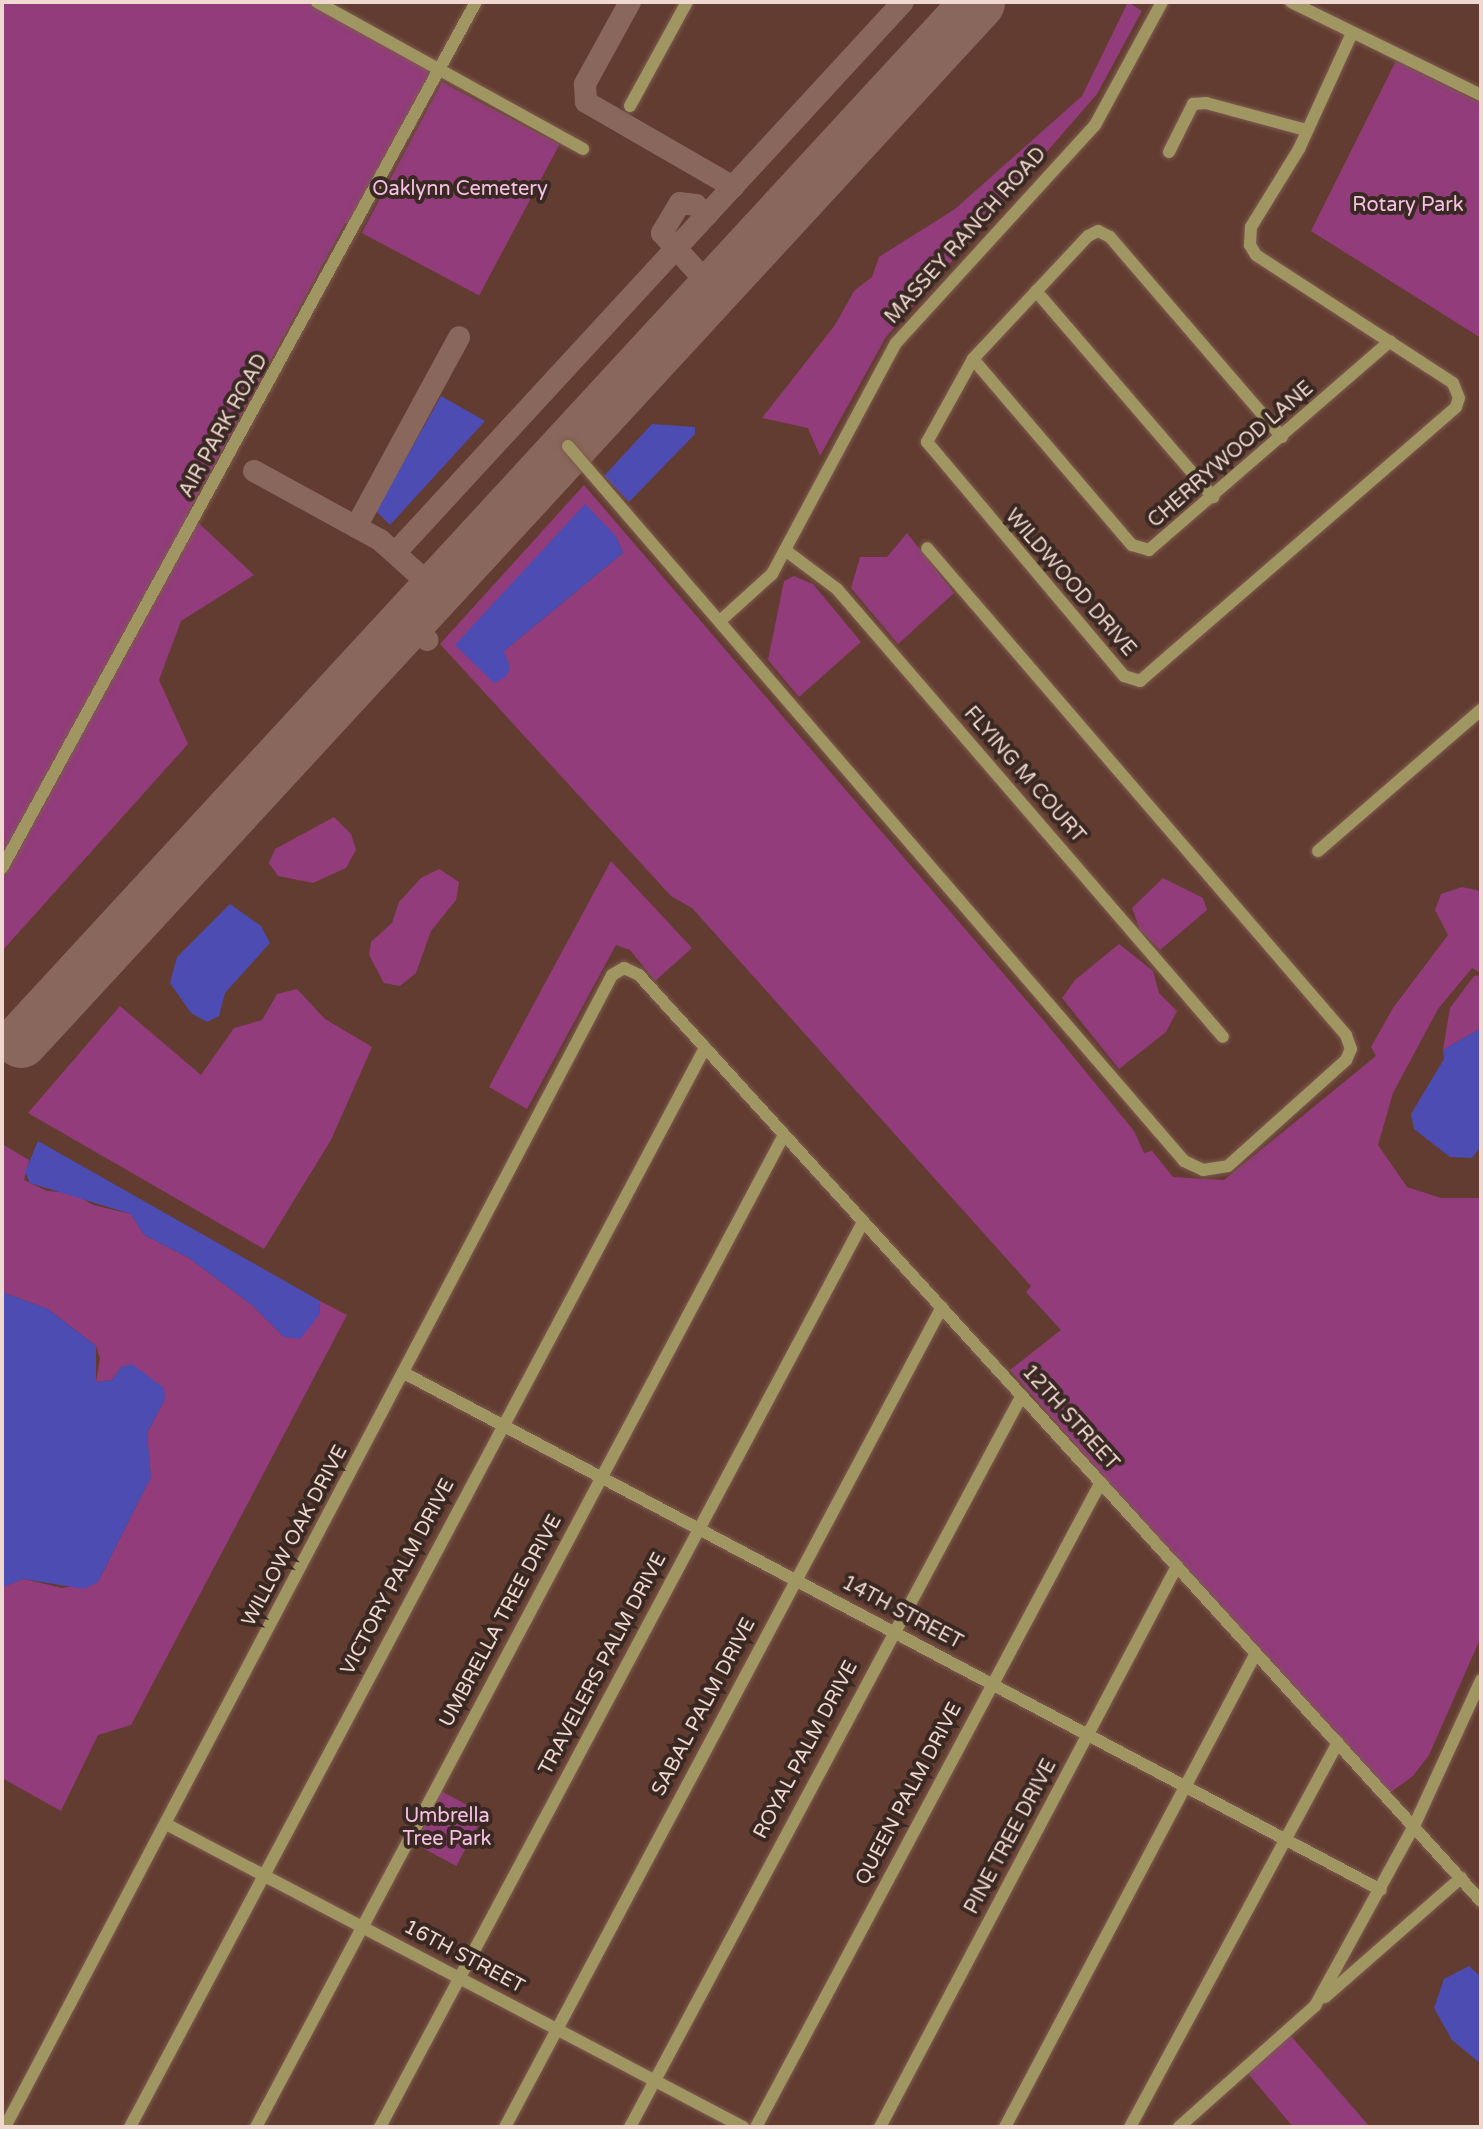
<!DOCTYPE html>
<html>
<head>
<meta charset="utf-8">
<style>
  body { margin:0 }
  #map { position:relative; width:1483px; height:2129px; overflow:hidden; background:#623c30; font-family:"Varela Round",sans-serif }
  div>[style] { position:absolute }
  .green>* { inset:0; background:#923c7b; transform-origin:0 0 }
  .water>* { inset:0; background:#4d4cb2 }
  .taxiway>* { height:22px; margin:-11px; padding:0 11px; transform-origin:11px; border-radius:11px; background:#89675c }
  .runway>* { height:54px; margin:-27px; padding:0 27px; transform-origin:27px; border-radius:27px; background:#89675c }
  .roads { filter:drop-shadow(0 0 2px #7e5b50) drop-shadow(0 0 2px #7e5b50) }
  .minor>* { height:12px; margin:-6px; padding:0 6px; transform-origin:6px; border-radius:6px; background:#9f9662 }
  span { translate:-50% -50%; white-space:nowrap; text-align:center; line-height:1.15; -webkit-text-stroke:8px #3a2923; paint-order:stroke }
  .park-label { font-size:20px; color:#f6c1e4 }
  .street-label { font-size:20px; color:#efd8d0 }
  .frame { position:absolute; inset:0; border:4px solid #efd8d0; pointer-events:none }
</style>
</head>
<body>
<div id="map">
  <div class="green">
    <i style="clip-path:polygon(2px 2px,306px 2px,442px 78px,358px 230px,345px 223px,188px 513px,254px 575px,181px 621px,159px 680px,188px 744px,2px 951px)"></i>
    <i style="clip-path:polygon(1128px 2px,1142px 11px,1097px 94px,886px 337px,820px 456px,808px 428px,762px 418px,835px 325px,854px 291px,872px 277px,879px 257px,955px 209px,1082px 96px)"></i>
    <i style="clip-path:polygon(1396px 61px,1481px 103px,1481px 338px,1311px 231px)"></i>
    <i style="left:442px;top:82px;width:133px;height:171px;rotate:28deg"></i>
    <i style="clip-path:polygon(evenodd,584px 485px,1045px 1022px,1134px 1131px,1144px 1153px,1152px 1151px,1173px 1177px,1224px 1180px,1376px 1056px,1371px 1047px,1393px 1008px,1448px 935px,1435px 910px,1441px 894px,1462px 887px,1481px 891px,1481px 973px,1472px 968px,1438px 1009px,1393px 1093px,1378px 1145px,1407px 1187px,1441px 1198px,1481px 1198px,1481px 1637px,1429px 1755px,1413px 1776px,1384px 1797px,1010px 1370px,1061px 1330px,1026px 1292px,1031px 1286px,692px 908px,671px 896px,440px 644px,584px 485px,616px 536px,623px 553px,504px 651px,616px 536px)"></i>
    <i style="clip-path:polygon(907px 533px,954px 593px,898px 644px,851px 588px,860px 557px,887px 557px)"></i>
    <i style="clip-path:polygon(794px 576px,813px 584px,861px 642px,799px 697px,768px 660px,784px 581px)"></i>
    <i style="clip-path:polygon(334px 817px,351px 834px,356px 850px,346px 868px,313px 883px,278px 876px,269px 863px,275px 849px)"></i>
    <i style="clip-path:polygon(611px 861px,692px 948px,655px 981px,630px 950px,616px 945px,527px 1109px,489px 1087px)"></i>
    <i style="clip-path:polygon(439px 869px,459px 882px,456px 900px,431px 931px,416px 973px,400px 986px,384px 983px,369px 955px,371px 942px,392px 923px,399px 902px,421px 878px)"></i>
    <i style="clip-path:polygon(1163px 878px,1203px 898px,1207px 910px,1160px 950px,1140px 930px,1132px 908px)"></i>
    <i style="clip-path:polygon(1119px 944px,1153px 971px,1159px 993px,1177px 1011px,1166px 1032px,1119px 1069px,1062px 998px,1075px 980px)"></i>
    <i style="clip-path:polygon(1481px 975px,1481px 1028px,1443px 1050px,1450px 1008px,1474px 976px)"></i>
    <i style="clip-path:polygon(297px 989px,325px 1019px,372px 1047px,331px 1140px,264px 1249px,28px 1113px,120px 1006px,201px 1075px,234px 1028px,262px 1020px,277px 994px)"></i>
    <i style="clip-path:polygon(2px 1144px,29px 1160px,24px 1180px,47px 1191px,73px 1193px,93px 1205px,131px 1214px,144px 1235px,189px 1258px,252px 1305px,284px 1337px,319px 1315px,320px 1301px,347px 1315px,131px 1725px,98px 1735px,61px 1811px,2px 1778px,2px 1587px,24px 1579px,62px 1588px,98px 1582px,151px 1477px,147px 1433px,165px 1399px,121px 1367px,112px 1380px,96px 1382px,100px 1358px,96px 1346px,48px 1309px,2px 1292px)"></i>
    <i style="left:439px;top:1790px;width:51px;height:59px;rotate:28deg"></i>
    <i style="clip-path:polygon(1284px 2028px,1370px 2127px,1293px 2127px,1241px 2065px)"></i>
  </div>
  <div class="water">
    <i style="clip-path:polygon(441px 396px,485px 421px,390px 525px,376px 511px)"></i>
    <i style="clip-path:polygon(652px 424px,695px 427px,695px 434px,629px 502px,604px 476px)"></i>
    <i style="clip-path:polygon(585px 504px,616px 536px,623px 553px,504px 651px,510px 667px,506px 677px,494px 683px,455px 645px)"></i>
    <i style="clip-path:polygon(230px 904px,261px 926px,270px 943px,225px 993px,219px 1016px,207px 1022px,191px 1013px,170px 983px,177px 957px)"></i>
    <i style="clip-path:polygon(1481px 1028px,1481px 1146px,1472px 1158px,1450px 1157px,1414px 1129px,1411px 1114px,1444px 1059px,1443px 1050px)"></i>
    <i style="clip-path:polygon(38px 1141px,320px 1301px,319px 1315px,300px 1339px,284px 1337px,252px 1305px,189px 1258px,144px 1235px,131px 1214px,30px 1183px,25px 1172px)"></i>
    <i style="clip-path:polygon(2px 1292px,48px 1309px,96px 1346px,96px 1382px,112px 1380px,121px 1367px,132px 1364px,164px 1388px,165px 1399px,147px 1433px,151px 1477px,98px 1582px,84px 1589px,24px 1579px,2px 1587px)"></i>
    <i style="clip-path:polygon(1469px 1966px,1481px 1977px,1481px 2064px,1452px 2040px,1434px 2008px,1444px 1979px)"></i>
  </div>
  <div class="taxiway">
    <i style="left:630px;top:2px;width:94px;rotate:118.8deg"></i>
    <i style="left:585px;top:84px;width:18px;rotate:87deg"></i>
    <i style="left:586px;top:102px;width:170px;rotate:30deg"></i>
    <i style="left:707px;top:215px;width:15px;rotate:-138deg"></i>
    <i style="left:696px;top:205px;width:16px;rotate:-173deg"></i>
    <i style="left:680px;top:203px;width:35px;rotate:121deg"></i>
    <i style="left:662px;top:233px;width:76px;rotate:47.7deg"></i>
    <i style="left:254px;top:471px;width:144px;rotate:28.7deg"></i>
    <i style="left:380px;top:540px;width:75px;rotate:41.8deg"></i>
    <i style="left:356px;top:527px;width:216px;rotate:-61.5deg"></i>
    <i style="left:396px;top:552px;width:748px;rotate:-47.33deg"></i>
    <i style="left:408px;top:620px;width:28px;rotate:46deg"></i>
  </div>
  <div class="runway">
    <i style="left:21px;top:1041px;width:1412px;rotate:-47.33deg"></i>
  </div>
  <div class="roads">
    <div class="minor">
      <i style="left:317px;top:2px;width:304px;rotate:28.9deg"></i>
      <i style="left:1291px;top:2px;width:212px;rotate:26.1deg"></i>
      <i style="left:630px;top:106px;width:119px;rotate:-61.3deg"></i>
      <i style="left:1169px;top:152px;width:54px;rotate:-63.4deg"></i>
      <i style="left:1193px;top:104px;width:13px;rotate:-4deg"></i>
      <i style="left:1206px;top:103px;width:104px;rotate:15.1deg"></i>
      <i style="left:1036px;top:291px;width:272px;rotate:49.3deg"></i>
      <i style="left:973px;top:359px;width:245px;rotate:49.5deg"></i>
      <i style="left:1132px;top:545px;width:18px;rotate:16deg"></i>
      <i style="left:1149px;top:550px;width:319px;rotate:-40.9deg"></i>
      <i style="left:1282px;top:437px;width:264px;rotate:-130.7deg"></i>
      <i style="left:1110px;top:237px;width:13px;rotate:-153deg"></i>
      <i style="left:1098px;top:231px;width:11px;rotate:153deg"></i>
      <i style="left:1088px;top:236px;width:168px;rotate:133.1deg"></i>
      <i style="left:973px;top:359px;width:95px;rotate:119deg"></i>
      <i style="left:927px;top:442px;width:306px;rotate:49.9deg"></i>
      <i style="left:1124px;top:676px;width:17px;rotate:17deg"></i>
      <i style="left:1140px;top:681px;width:418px;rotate:-40.9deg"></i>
      <i style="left:1456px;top:407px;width:9px;rotate:-72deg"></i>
      <i style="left:1459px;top:398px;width:16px;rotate:-112deg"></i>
      <i style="left:1453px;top:383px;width:235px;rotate:-147deg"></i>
      <i style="left:1256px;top:255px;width:12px;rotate:-121deg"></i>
      <i style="left:1250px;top:245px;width:18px;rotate:-87deg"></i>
      <i style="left:1251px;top:227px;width:92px;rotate:-58.4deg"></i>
      <i style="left:1299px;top:149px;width:128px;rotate:-65.4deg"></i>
      <i style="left:568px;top:446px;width:944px;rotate:49.25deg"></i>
      <i style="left:1184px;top:1161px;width:21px;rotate:25deg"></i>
      <i style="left:1203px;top:1170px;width:25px;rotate:-9deg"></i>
      <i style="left:1228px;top:1166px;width:159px;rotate:-41.9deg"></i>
      <i style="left:1346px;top:1060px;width:12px;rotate:-66deg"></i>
      <i style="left:1351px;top:1049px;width:15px;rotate:-110deg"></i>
      <i style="left:1346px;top:1035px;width:642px;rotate:-130.71deg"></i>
      <i style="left:785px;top:550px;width:65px;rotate:36.9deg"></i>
      <i style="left:837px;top:589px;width:591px;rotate:49.25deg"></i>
      <i style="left:720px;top:621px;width:70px;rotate:-42.1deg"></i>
      <i style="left:772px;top:574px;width:262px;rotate:-61.8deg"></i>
      <i style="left:896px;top:343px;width:295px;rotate:-47.6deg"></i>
      <i style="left:1095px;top:125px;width:140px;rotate:-61.4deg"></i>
      <i style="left:1318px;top:851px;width:216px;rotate:-40.9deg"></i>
      <i style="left:2px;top:868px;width:987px;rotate:-61.31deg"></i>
      <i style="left:404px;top:1373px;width:1105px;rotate:27.89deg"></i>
      <i style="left:166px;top:1824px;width:652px;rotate:27.71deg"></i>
      <i style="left:1325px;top:1997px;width:181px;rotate:-41.2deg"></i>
      <i style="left:5px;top:2127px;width:1302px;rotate:-62.21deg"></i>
      <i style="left:612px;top:975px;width:14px;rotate:-30deg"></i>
      <i style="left:624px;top:968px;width:17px;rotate:25deg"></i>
      <i style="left:639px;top:975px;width:1252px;rotate:47.72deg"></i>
      <i style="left:130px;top:2127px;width:1223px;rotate:-61.95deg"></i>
      <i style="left:256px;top:2127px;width:1124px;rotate:-61.98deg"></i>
      <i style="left:380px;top:2127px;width:1026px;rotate:-61.91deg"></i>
      <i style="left:505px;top:2127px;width:929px;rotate:-61.95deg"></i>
      <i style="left:630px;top:2127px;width:830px;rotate:-61.83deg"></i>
      <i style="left:756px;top:2127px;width:731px;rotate:-61.86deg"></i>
      <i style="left:880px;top:2127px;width:635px;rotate:-62.1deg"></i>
      <i style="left:1005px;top:2127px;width:536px;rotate:-62.1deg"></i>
      <i style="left:1130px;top:2127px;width:437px;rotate:-61.6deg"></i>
      <i style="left:1179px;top:2127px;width:182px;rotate:-41.7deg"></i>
      <i style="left:1315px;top:2006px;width:205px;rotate:-61.2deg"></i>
      <i style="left:1414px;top:1826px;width:161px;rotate:-65.3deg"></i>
    </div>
  </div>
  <div class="park-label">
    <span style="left:460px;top:189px">Oaklynn Cemetery</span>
    <span style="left:1408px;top:205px">Rotary Park</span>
    <span style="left:447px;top:1828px">Umbrella<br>Tree Park</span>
  </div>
  <div class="street-label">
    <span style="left:966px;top:236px;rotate:-48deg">MASSEY RANCH ROAD</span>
    <span style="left:224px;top:426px;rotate:-61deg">AIR PARK ROAD</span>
    <span style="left:1231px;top:455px;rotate:-41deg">CHERRYWOOD LANE</span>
    <span style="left:1070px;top:583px;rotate:49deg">WILDWOOD DRIVE</span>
    <span style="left:1024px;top:775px;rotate:49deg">FLYING M COURT</span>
    <span style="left:1070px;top:1418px;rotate:48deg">12TH STREET</span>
    <span style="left:295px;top:1536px;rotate:-62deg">WILLOW OAK DRIVE</span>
    <span style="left:398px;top:1577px;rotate:-62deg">VICTORY PALM DRIVE</span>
    <span style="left:902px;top:1613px;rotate:28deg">14TH STREET</span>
    <span style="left:501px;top:1621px;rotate:-62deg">UMBRELLA TREE DRIVE</span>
    <span style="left:603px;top:1664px;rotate:-62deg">TRAVELERS PALM DRIVE</span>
    <span style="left:704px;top:1707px;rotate:-62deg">SABAL PALM DRIVE</span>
    <span style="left:806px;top:1750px;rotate:-62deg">ROYAL PALM DRIVE</span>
    <span style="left:909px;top:1794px;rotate:-62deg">QUEEN PALM DRIVE</span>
    <span style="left:1011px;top:1837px;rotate:-62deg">PINE TREE DRIVE</span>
    <span style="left:464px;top:1957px;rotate:28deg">16TH STREET</span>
  </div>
  <div class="frame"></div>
</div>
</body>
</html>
